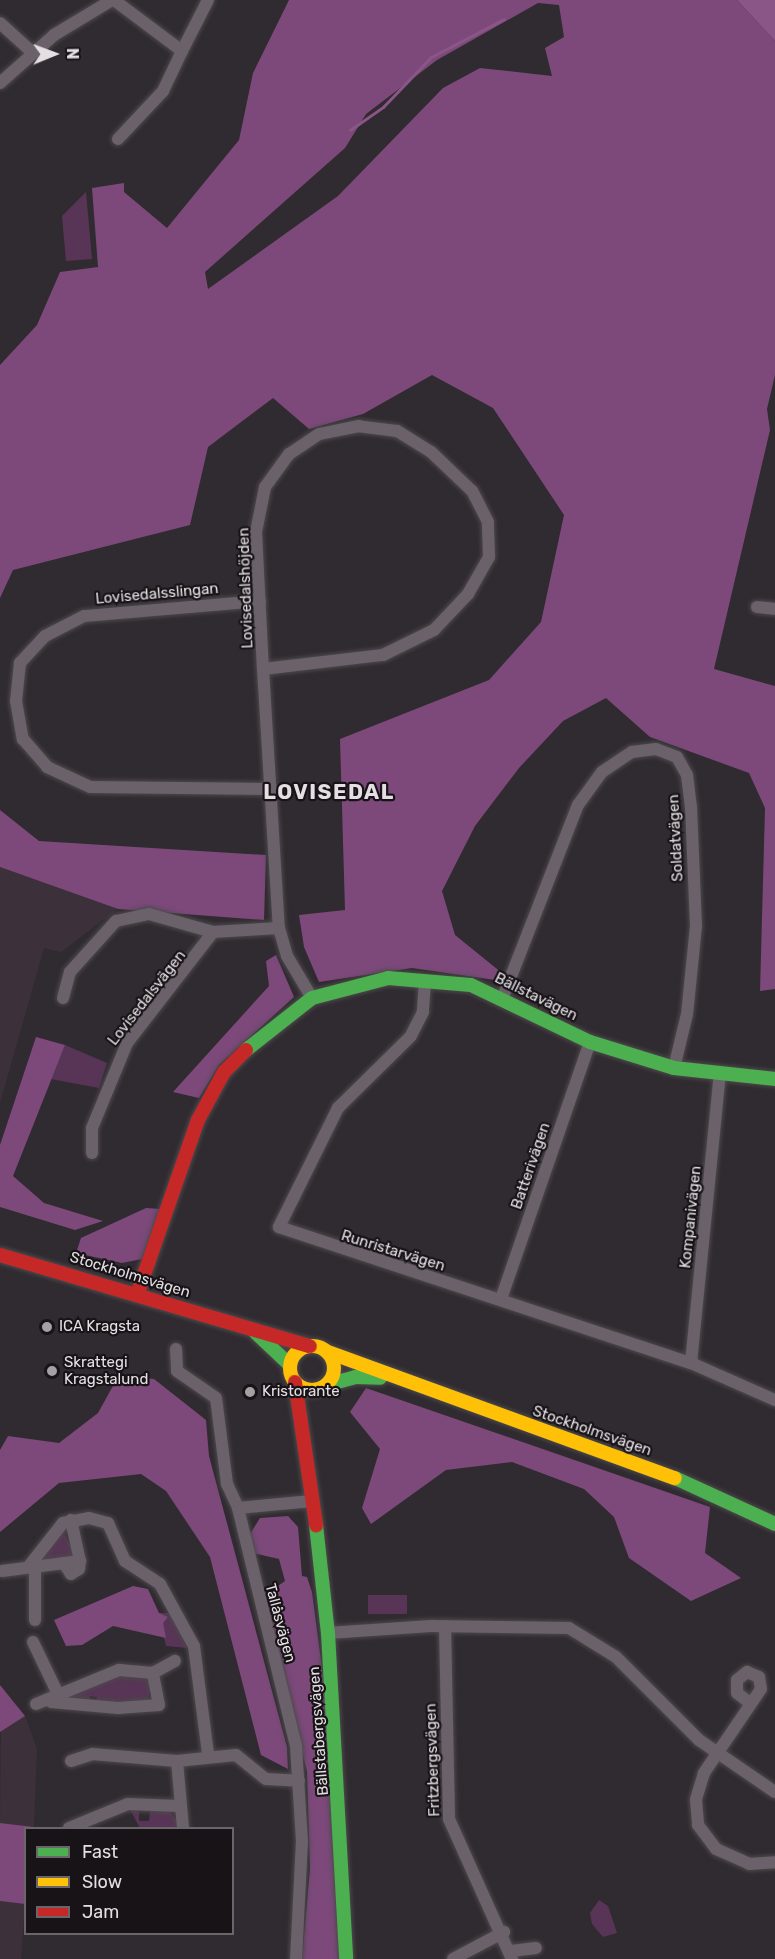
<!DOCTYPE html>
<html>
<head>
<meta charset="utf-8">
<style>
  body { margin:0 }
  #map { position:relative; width:775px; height:1959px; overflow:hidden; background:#302b30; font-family:Rubik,sans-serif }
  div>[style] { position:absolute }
  .built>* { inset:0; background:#3c303b }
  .green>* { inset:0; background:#583556; transform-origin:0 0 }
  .forest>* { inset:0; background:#7c497a }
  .water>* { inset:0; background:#8a5587 }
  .stream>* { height:3px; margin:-1.5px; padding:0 1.5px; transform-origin:1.5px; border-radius:1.5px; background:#8a5587 }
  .roads { filter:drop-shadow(0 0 2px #4c494c) drop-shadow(0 0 2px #4c494c) }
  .street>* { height:12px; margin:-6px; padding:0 6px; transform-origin:6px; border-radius:6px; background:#6b616a }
  .fast>* { height:14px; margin:-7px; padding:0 7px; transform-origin:7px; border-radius:7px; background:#4caf50 }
  .slow>* { height:14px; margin:-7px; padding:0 7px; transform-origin:7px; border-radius:7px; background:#ffc107 }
  .slow>.ring { margin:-7px; padding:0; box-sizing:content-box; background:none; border:14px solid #ffc107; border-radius:50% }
  .jam>* { height:14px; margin:-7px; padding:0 7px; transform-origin:7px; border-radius:7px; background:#c62828 }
  .dots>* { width:16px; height:16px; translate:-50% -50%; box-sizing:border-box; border:3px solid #171317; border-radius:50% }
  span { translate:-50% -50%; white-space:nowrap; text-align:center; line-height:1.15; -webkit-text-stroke:4.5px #171317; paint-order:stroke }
  .street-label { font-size:15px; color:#e5dfe4 }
  .poi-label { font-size:15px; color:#e5dfe4 }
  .left { translate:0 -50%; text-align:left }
  .district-label { font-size:21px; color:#e5dfe4; font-weight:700; letter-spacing:1.5px }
  .legend { position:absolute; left:24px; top:1827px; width:210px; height:108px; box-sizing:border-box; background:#171317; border:2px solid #696569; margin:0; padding:8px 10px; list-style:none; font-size:18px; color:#e5dfe4 }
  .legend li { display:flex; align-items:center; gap:12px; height:30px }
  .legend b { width:30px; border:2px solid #696569 }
  .north { position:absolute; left:24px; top:24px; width:60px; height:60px; -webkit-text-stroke:4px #171317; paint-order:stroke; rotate:89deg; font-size:16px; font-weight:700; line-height:24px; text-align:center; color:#e5dfe4 }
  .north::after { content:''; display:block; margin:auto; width:21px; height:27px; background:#e5dfe4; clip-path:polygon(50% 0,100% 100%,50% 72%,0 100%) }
</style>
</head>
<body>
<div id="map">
  <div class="built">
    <i style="clip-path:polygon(0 867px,118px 909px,61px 952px,44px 948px,0 1103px)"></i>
    <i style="clip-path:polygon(25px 1716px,37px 1749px,34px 1827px,0 1823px,1px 1727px)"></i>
    <i style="clip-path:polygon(0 1901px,25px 1904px,21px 1959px,0 1959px)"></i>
  </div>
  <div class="green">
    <i style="clip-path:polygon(86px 192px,92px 259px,66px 261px,62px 216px)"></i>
    <i style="clip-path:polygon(65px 1045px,107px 1063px,99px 1088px,51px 1079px)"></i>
    <i style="clip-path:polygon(62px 1528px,76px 1557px,40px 1563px,37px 1555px)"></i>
    <i style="left:407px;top:1595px;width:19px;height:39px;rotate:90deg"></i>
    <i style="clip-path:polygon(159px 1613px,172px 1613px,187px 1648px,166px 1646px)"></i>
    <i style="clip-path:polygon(121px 1673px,151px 1675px,148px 1704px,96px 1703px,97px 1697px,90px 1696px,89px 1703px,63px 1699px)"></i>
    <i style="clip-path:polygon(129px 1808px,139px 1808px,139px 1821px,149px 1821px,150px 1809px,170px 1812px,179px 1823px,173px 1828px,140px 1828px)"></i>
    <i style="clip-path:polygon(599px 1900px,608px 1906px,617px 1933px,603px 1937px,592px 1924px,590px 1913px)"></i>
  </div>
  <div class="forest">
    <i style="clip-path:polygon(evenodd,289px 0,737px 0,775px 41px,775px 375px,767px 409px,770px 430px,714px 669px,775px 686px,775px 989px,760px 991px,765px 808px,749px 773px,650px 737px,606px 698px,563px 721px,519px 768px,475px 826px,442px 891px,455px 935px,502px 973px,495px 980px,412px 968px,319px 982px,304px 947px,299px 915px,345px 910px,340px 739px,489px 680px,541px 622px,564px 515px,493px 408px,432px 375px,363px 414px,309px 429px,273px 398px,208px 447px,190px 525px,13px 570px,0 598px,0 365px,37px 325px,60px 272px,98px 267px,92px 188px,124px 183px,124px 192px,167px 228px,239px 140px,253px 73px,289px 0,538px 3px,559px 5px,564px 37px,545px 48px,552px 76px,480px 68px,443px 88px,338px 196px,208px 289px,205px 272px,345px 148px,366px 114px,437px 60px,538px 3px)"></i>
    <i style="clip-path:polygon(0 810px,39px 841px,266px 855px,264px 920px,118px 909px,0 867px)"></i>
    <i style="clip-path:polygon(276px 955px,294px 997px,219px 1065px,199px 1098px,173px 1092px,269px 986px,266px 961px)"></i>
    <i style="clip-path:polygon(36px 1037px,65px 1045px,13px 1176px,44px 1203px,103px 1221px,75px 1230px,0 1207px,0 1145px)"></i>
    <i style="clip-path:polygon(146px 1208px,161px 1209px,142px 1259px,122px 1263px,76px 1253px,81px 1238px)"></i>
    <i style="clip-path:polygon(119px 1375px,154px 1379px,206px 1420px,209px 1456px,287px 1747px,288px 1769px,261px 1755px,210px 1557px,166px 1491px,141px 1474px,59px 1483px,0 1532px,0 1450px,8px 1436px,59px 1443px,98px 1413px)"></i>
    <i style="clip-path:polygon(366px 1388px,710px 1507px,705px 1553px,741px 1578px,691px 1601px,629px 1558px,614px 1517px,584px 1489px,512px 1462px,446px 1470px,371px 1524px,362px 1508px,380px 1449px,350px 1412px)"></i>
    <i style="clip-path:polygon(288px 1516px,298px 1527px,302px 1576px,307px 1577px,312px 1592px,324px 1683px,340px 1959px,302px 1959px,310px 1869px,307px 1772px,265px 1595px,285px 1581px,279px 1559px,253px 1553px,250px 1534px,260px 1518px)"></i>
    <i style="clip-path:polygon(133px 1586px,148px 1589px,159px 1613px,168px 1617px,163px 1623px,166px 1638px,113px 1626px,82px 1645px,66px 1646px,54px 1620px)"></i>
    <i style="clip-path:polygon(0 1685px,25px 1716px,0 1732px)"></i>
    <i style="clip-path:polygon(0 1823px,34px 1827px,26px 1828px,25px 1904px,0 1901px)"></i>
  </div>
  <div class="water">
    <i style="clip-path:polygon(737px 0,775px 0,775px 41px)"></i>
  </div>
  <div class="stream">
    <i style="left:350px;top:130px;width:40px;rotate:-34.9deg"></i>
    <i style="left:383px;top:107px;width:69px;rotate:-46.2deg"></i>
    <i style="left:431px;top:57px;width:82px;rotate:-27.5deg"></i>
  </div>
  <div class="roads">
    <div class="street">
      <i style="left:114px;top:0;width:85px;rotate:36.9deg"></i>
      <i style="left:182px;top:51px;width:57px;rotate:-63deg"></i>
      <i style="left:0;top:23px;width:45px;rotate:42.3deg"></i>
      <i style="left:0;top:83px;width:72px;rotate:-41.6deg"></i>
      <i style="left:54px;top:35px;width:68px;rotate:-31.1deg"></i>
      <i style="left:118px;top:139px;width:66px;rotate:-46.8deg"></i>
      <i style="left:163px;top:91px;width:44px;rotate:-64.6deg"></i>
      <i style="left:260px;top:601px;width:177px;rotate:175.1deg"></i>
      <i style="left:84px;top:616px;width:44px;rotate:152.9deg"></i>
      <i style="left:45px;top:636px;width:37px;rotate:133deg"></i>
      <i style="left:20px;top:663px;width:38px;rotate:96deg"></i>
      <i style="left:16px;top:701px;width:39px;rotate:80deg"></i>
      <i style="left:23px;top:739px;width:37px;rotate:49deg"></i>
      <i style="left:47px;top:767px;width:47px;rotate:24.9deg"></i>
      <i style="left:90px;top:787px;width:181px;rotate:0.6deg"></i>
      <i style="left:757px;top:607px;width:18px;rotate:6deg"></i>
      <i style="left:263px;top:669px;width:121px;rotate:-6.7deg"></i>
      <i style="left:383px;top:655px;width:57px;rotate:-26.1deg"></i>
      <i style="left:434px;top:630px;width:50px;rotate:-46.6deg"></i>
      <i style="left:468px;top:594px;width:43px;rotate:-60.4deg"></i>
      <i style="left:489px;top:557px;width:35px;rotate:-92deg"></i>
      <i style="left:488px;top:522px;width:35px;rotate:-117deg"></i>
      <i style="left:472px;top:491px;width:57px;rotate:-136.4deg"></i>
      <i style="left:431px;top:452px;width:40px;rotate:-148deg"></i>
      <i style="left:397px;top:431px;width:38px;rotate:-173deg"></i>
      <i style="left:359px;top:426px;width:41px;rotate:168.7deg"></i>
      <i style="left:319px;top:434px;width:36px;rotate:146deg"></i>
      <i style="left:289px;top:454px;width:41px;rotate:126deg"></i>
      <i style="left:265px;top:487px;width:46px;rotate:101.3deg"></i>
      <i style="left:256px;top:532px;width:137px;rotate:87.1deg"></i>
      <i style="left:263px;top:669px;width:259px;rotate:86.5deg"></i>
      <i style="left:279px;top:928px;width:29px;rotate:74deg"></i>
      <i style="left:287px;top:956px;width:49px;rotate:59.2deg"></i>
      <i style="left:425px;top:981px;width:31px;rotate:94deg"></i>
      <i style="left:423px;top:1012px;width:27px;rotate:117deg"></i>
      <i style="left:411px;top:1036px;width:103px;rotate:135.4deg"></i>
      <i style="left:338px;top:1108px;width:133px;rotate:116.4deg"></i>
      <i style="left:279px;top:1227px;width:434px;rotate:18.3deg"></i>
      <i style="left:691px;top:1363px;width:92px;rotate:23.8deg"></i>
      <i style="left:503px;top:997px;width:206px;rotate:-68.7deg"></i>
      <i style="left:578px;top:805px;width:41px;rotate:-54deg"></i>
      <i style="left:602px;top:772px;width:36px;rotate:-34deg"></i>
      <i style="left:632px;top:752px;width:24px;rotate:-7deg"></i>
      <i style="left:656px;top:749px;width:22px;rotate:21deg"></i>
      <i style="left:677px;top:757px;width:21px;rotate:61deg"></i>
      <i style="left:687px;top:775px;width:32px;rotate:83deg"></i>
      <i style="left:691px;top:807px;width:119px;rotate:87.6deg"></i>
      <i style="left:696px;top:926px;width:88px;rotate:95.8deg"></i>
      <i style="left:687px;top:1014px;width:56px;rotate:103.5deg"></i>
      <i style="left:63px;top:998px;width:27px;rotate:-75deg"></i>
      <i style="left:70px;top:972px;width:69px;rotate:-48deg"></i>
      <i style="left:116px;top:921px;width:34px;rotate:-12deg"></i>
      <i style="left:149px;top:914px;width:66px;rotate:15.7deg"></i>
      <i style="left:92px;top:1153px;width:25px;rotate:-90deg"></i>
      <i style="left:92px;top:1128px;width:92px;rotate:-67.6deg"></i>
      <i style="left:127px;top:1043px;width:140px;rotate:-52.2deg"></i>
      <i style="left:213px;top:932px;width:66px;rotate:-3.5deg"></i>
      <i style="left:501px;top:1299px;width:272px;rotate:-70.9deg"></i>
      <i style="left:176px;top:1349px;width:22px;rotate:87deg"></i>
      <i style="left:177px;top:1371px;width:47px;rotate:34.7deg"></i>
      <i style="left:216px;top:1398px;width:87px;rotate:82.7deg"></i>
      <i style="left:227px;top:1484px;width:26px;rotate:65deg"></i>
      <i style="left:238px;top:1508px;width:245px;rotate:76.3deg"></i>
      <i style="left:296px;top:1746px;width:95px;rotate:86.4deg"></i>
      <i style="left:302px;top:1841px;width:118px;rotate:92.9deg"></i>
      <i style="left:691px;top:1363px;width:290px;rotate:-84.3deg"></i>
      <i style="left:238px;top:1508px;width:74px;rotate:-5.4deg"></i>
      <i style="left:64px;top:1563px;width:13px;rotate:58deg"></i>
      <i style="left:71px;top:1574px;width:9px;rotate:-32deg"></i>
      <i style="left:79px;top:1569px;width:8px;rotate:-83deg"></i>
      <i style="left:29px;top:1566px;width:55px;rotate:-51.7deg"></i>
      <i style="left:63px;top:1523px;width:26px;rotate:-11deg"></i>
      <i style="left:89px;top:1518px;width:20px;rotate:15deg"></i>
      <i style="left:108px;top:1523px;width:42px;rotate:65.9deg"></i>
      <i style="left:125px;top:1561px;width:42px;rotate:33.3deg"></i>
      <i style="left:160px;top:1584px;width:71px;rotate:61.3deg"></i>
      <i style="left:194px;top:1646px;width:109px;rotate:82.6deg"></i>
      <i style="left:2px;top:1571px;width:79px;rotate:-7.3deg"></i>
      <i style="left:80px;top:1561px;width:42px;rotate:-102.4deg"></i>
      <i style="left:35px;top:1620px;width:54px;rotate:-90deg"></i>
      <i style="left:445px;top:1626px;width:193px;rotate:88.8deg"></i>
      <i style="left:449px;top:1819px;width:154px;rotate:65.8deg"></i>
      <i style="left:328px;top:1633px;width:103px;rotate:-3.9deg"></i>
      <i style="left:431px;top:1626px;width:138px;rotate:0.8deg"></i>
      <i style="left:569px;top:1628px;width:55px;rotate:31.7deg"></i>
      <i style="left:616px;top:1657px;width:117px;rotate:45deg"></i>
      <i style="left:699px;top:1740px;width:92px;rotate:34.4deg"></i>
      <i style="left:33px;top:1642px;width:60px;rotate:64.3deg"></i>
      <i style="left:51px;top:1702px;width:67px;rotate:5.1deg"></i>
      <i style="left:118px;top:1708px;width:41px;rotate:-4.2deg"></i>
      <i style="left:159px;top:1705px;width:33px;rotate:-101deg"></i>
      <i style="left:153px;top:1673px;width:25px;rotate:-29deg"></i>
      <i style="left:750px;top:1703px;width:16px;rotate:-142deg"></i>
      <i style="left:737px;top:1693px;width:13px;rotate:-90deg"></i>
      <i style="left:737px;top:1680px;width:13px;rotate:-39deg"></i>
      <i style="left:747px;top:1672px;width:13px;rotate:23deg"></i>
      <i style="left:759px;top:1677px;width:12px;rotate:81deg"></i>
      <i style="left:761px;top:1689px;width:102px;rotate:124.2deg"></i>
      <i style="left:704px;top:1773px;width:28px;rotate:107deg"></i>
      <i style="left:696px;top:1800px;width:25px;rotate:85deg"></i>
      <i style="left:698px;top:1825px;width:30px;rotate:53deg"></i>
      <i style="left:716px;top:1849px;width:36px;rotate:24deg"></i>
      <i style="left:749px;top:1864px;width:26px;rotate:-4deg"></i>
      <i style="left:36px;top:1704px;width:90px;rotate:-22.3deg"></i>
      <i style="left:119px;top:1670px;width:34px;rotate:5deg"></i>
      <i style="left:71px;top:1761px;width:22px;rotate:-18deg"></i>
      <i style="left:92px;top:1754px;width:85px;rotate:4.7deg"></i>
      <i style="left:177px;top:1761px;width:59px;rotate:-5.8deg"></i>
      <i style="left:236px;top:1755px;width:38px;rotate:39deg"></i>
      <i style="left:266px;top:1779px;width:33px;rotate:3deg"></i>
      <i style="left:177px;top:1761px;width:67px;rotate:84.9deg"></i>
      <i style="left:69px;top:1828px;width:64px;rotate:-22.1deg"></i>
      <i style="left:128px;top:1804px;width:50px;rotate:2.3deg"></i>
      <i style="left:511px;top:1951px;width:25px;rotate:-7deg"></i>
      <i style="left:453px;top:1959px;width:58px;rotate:-27.9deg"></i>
    </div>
    <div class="fast">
      <i style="left:246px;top:1050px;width:84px;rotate:-38.2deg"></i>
      <i style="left:312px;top:998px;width:79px;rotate:-14.7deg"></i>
      <i style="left:388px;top:978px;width:83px;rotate:4.8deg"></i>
      <i style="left:471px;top:985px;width:132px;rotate:25.6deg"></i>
      <i style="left:590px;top:1042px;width:88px;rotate:17.2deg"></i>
      <i style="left:674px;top:1068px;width:102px;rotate:6.2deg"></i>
      <i style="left:256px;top:1333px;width:47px;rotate:43.3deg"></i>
      <i style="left:326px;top:1385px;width:30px;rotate:-15deg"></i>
      <i style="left:355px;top:1377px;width:25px;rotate:2deg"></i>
      <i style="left:675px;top:1478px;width:110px;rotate:24.7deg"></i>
      <i style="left:316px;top:1525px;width:109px;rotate:83.7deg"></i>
      <i style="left:328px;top:1633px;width:326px;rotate:86.8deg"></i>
    </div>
    <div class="slow">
      <i class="ring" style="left:290px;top:1346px;width:30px;height:30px"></i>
      <i style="left:328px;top:1352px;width:369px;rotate:20deg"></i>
    </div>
    <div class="jam">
      <i style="left:0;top:1255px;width:323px;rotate:16.4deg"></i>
      <i style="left:137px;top:1295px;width:185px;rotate:-70.8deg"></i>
      <i style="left:198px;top:1120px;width:55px;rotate:-61.6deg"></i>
      <i style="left:224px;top:1072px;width:31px;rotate:-45deg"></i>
      <i style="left:295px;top:1382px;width:145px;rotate:81.6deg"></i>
    </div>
  </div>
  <div class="dots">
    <i style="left:47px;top:1327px;background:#a6a0a5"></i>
    <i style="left:52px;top:1371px;background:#a6a0a5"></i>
    <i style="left:250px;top:1392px;background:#a6a0a5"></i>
  </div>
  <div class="street-label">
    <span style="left:246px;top:588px;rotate:-92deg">Lovisedalshöjden</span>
    <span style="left:157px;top:594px;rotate:-5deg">Lovisedalsslingan</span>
    <span style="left:676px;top:838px;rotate:-93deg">Soldatvägen</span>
    <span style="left:536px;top:997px;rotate:26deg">Bällstavägen</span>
    <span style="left:147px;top:998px;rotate:-52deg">Lovisedalsvägen</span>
    <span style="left:531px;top:1166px;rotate:-71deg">Batterivägen</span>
    <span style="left:691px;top:1217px;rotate:-84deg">Kompanivägen</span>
    <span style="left:393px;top:1251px;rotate:17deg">Runristarvägen</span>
    <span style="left:130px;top:1275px;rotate:17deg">Stockholmsvägen</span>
    <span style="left:592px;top:1431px;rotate:19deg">Stockholmsvägen</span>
    <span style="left:280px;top:1623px;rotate:75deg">Tallåsvägen</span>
    <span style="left:319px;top:1731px;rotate:-94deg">Bällstabergsvägen</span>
    <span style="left:433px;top:1760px;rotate:-92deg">Fritzbergsvägen</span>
  </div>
  <div class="poi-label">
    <span class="left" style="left:59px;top:1327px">ICA Kragsta</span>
    <span class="left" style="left:64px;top:1371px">Skrattegi<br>Kragstalund</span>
    <span class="left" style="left:262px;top:1392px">Kristorante</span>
  </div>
  <div class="district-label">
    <span style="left:329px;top:792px">LOVISEDAL</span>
  </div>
  <ul class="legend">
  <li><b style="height:8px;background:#4caf50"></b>Fast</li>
  <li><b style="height:8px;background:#ffc107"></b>Slow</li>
  <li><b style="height:8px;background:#c62828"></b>Jam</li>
  </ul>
  <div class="north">N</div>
</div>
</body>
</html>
